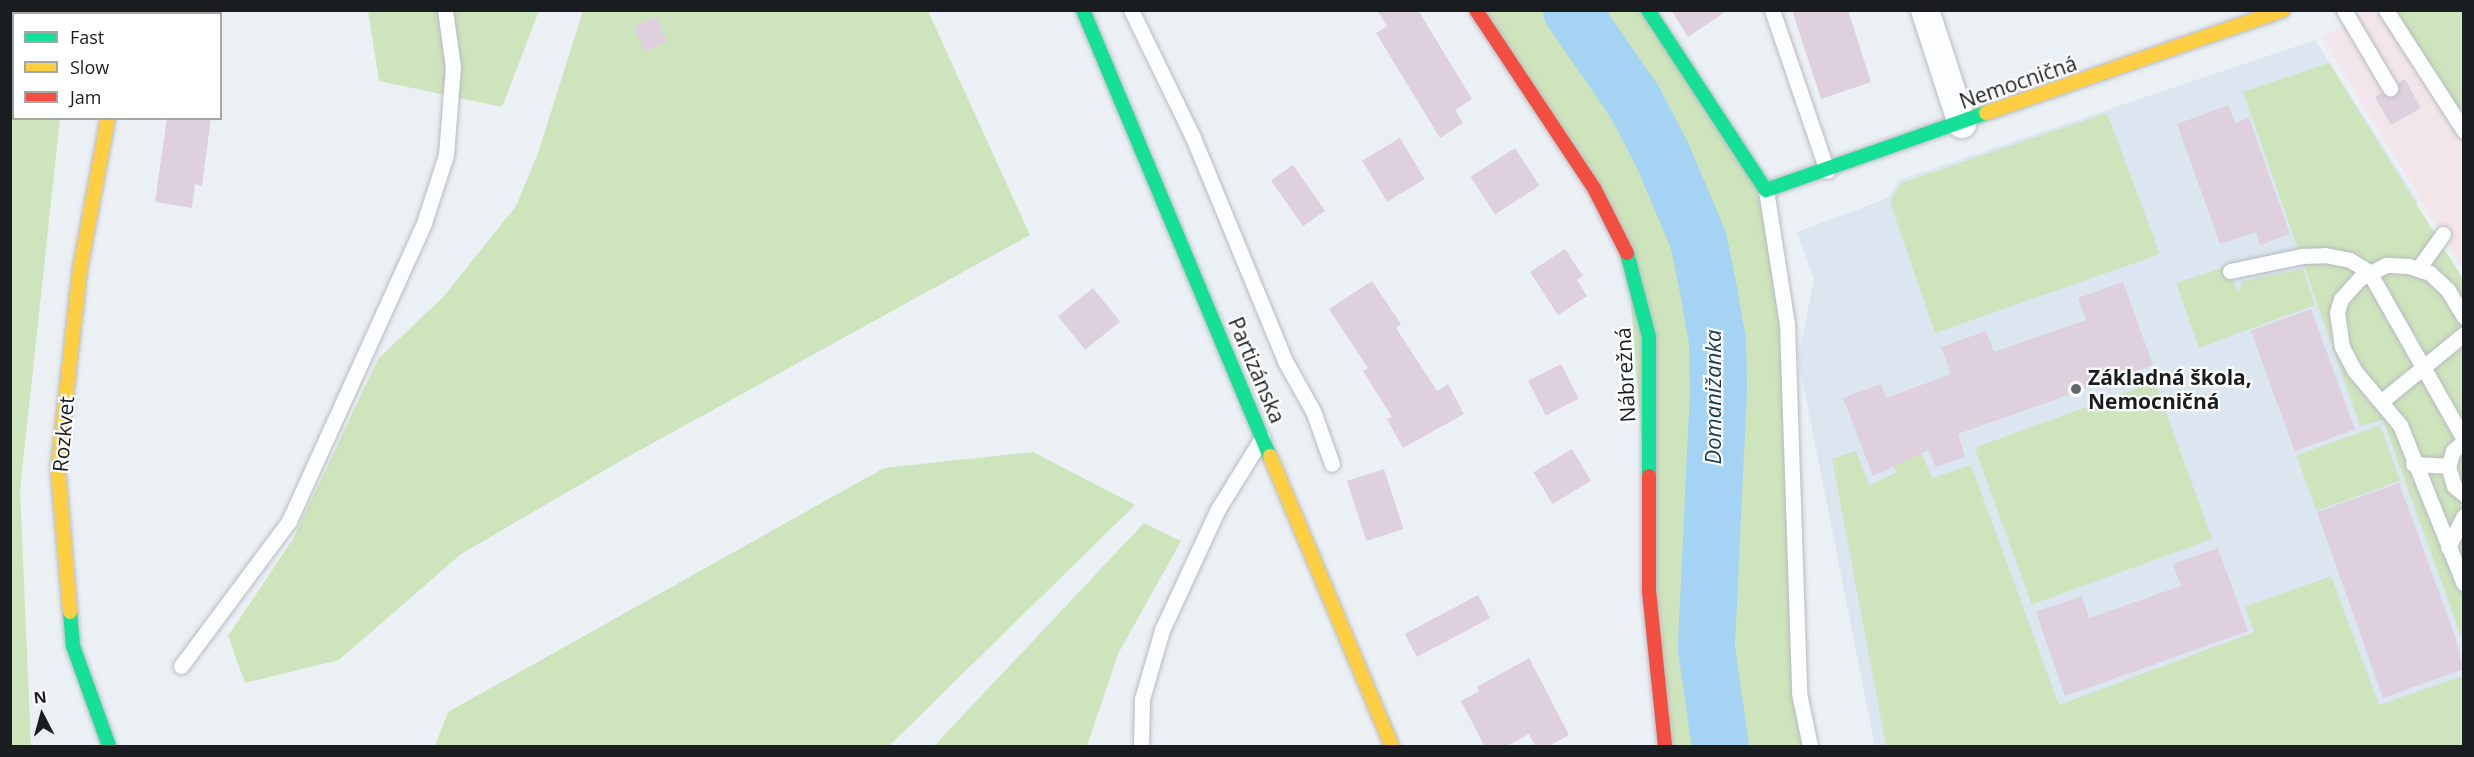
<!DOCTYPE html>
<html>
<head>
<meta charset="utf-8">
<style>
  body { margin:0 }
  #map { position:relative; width:2474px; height:757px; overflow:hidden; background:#ebf0f5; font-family:"Open Sans",sans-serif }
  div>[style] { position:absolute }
  .built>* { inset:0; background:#dbe6f0 }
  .medical>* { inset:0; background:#f2e6eb }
  .green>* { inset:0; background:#cee4bc; transform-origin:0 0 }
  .river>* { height:57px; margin:-28.5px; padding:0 28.5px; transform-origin:28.5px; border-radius:28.5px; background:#a4d3f4 }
  .building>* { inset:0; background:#ded1dd; transform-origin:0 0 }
  .roads { filter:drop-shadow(0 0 2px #b7bbbf) drop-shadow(0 0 2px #b7bbbf) }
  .lane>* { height:15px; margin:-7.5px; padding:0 7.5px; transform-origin:7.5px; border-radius:7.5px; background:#fcfdfe }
  .street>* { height:28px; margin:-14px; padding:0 14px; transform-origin:14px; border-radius:14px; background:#fcfdfe }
  .fast>* { height:14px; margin:-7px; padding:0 7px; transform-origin:7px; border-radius:7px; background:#16e098 }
  .slow>* { height:14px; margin:-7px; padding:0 7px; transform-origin:7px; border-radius:7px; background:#ffcf43 }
  .jam>* { height:14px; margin:-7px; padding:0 7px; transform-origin:7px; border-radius:7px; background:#f24e42 }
  .dots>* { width:16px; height:16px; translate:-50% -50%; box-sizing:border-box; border:3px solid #fff; border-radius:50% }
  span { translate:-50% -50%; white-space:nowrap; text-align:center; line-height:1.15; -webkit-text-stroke:4.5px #fff; paint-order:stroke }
  .street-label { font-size:21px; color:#1a1d20 }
  .poi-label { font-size:21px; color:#1a1d20; font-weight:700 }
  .left { translate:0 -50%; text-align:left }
  .water-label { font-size:22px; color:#143950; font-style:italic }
  .frame { position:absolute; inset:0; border:12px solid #1a1d20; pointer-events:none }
  .legend { position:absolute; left:12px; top:12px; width:210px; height:108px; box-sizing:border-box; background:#fff; border:2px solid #a3a5a6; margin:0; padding:8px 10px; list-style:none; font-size:18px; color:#1a1d20 }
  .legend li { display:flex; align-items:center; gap:12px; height:30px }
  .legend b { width:30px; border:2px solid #a3a5a6 }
  .north { position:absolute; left:12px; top:685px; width:60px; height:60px; -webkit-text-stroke:4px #fff; paint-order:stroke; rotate:354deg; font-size:16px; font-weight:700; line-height:24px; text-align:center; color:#1a1d20 }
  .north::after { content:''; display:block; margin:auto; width:21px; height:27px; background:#1a1d20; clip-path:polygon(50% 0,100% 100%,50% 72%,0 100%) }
</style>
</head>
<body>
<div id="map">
  <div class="built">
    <i style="clip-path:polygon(2315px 40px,2418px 201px,2360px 426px,2383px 420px,2463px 642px,2463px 746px,1875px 746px,1798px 359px,1814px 280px,1797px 232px,1888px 198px,1899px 180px)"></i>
  </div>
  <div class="medical">
    <i style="clip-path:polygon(2368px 11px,2463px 11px,2463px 269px,2322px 37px)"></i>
  </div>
  <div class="green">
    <i style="clip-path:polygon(10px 11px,71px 11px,14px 14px,14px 118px,60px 119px,20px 490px,31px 746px,10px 746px)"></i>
    <i style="clip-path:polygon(368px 11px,539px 11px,502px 107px,379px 81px)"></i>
    <i style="clip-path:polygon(583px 11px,928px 11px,1030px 235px,624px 459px,461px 554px,339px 660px,245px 683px,228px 636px,293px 539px,378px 359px,444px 296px,516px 206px,538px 153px)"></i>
    <i style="clip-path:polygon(1476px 11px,1648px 11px,1766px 190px,1787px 324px,1799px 693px,1810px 746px,1665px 746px,1627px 251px)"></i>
    <i style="clip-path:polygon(2396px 11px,2463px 11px,2463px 106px,2457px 111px)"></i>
    <i style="clip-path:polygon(2329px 63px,2463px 279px,2463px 642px,2383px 420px,2360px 426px,2243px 92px)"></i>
    <i style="clip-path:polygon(2107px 113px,2160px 254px,1935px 333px,1890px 202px,1901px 183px)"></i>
    <i style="clip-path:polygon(2228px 266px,2238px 292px,2243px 281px,2303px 269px,2315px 305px,2199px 348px,2176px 283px)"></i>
    <i style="left:2155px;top:382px;width:167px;height:192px;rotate:70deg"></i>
    <i style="left:2380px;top:425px;width:59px;height:89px;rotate:70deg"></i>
    <i style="clip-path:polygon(1920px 449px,1932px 478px,1971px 465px,2059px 705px,2254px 632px,2245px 607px,2331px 576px,2379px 705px,2463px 676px,2463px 746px,1886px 746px,1832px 459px,1856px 451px,1869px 485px,1896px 473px,1892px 459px)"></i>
    <i style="clip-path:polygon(1033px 452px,1135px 505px,889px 746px,435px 746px,448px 712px,884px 468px)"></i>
    <i style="clip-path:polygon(1144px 523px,1181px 541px,1118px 654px,1087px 746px,934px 746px)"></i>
  </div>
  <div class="river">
    <i style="left:1571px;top:10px;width:111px;rotate:55.3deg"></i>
    <i style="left:1634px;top:101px;width:63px;rotate:62.6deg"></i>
    <i style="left:1663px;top:157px;width:90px;rotate:67.1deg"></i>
    <i style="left:1698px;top:240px;width:45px;rotate:78.4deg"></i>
    <i style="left:1707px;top:284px;width:58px;rotate:80deg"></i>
    <i style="left:1717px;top:341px;width:48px;rotate:88.8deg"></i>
    <i style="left:1718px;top:389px;width:259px;rotate:92.7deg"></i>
    <i style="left:1706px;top:648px;width:99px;rotate:81.9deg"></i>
  </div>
  <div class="building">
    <i style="clip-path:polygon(1377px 10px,1418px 10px,1472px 99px,1455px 110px,1463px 123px,1440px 138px,1376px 33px,1387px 26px)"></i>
    <i style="clip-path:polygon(1671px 10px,1728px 10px,1688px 37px)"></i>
    <i style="clip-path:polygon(1792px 10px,1848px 10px,1871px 82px,1821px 99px)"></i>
    <i style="left:657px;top:17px;width:27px;height:25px;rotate:68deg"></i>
    <i style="clip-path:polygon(2405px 79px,2421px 108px,2391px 125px,2375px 97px,2382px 93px,2394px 97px,2398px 83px)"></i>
    <i style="clip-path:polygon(2229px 105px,2235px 123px,2249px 118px,2290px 234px,2260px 245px,2256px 232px,2220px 244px,2177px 124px)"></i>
    <i style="clip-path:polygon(167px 118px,211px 118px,202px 186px,195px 184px,192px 208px,155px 202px)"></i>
    <i style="left:1400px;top:138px;width:48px;height:44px;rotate:59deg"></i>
    <i style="left:1515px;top:148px;width:45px;height:53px;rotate:57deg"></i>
    <i style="left:1293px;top:165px;width:56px;height:27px;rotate:55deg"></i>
    <i style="clip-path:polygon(1565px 249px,1583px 276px,1577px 280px,1587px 296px,1558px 315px,1530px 272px)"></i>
    <i style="clip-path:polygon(1372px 281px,1401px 324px,1396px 328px,1437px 391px,1448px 384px,1464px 414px,1403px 448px,1387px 419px,1392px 417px,1363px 371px,1368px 368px,1329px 309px)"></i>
    <i style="clip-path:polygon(2123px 282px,2153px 365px,1958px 434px,1965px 457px,1935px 467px,1929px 450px,1873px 476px,1843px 398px,1881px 384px,1886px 398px,1951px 374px,1941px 347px,1986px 331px,1994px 352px,2086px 320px,2078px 298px)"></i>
    <i style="left:1093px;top:288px;width:43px;height:45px;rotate:51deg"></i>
    <i style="left:2311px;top:309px;width:128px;height:64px;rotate:70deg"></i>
    <i style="left:1561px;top:364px;width:39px;height:37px;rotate:63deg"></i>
    <i style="left:1572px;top:449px;width:37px;height:45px;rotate:59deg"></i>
    <i style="left:1384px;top:469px;width:63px;height:39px;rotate:72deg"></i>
    <i style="clip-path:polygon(2399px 483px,2455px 636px,2463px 669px,2383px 698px,2317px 512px)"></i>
    <i style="clip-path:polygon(2218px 548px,2248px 631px,2065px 696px,2036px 612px,2082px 596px,2089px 618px,2181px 586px,2173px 564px)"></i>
    <i style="left:1478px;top:595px;width:26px;height:83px;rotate:62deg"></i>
    <i style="clip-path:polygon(1529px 658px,1569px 735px,1547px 747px,1536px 747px,1529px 734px,1505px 747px,1485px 747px,1461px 701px,1479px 691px,1477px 687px)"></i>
  </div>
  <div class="roads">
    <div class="lane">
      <i style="left:1131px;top:10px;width:139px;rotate:64deg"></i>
      <i style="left:1192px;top:135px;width:244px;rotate:67.6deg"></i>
      <i style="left:1285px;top:361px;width:57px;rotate:60.8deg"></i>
      <i style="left:1313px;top:411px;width:56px;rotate:70.3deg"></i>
      <i style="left:1772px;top:10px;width:170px;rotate:71.1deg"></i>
      <i style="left:2344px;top:10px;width:91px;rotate:59.5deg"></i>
      <i style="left:2386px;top:10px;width:144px;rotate:57.2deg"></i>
      <i style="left:1766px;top:190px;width:136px;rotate:81.1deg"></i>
      <i style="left:1787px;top:324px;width:369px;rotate:88.1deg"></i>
      <i style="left:1799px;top:693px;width:54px;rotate:78.3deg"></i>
      <i style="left:2418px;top:269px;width:43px;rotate:-54.5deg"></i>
      <i style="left:2230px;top:271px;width:74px;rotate:-11.8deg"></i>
      <i style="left:2302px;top:256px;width:23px;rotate:-2deg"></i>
      <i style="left:2325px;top:255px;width:25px;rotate:11deg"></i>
      <i style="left:2350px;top:260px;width:22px;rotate:32deg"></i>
      <i style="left:2369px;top:272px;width:192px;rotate:60.4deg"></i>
      <i style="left:2464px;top:317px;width:31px;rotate:-121deg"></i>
      <i style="left:2448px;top:290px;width:25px;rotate:-137deg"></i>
      <i style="left:2430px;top:273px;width:23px;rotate:-162deg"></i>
      <i style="left:2408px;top:266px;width:22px;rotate:-177deg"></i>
      <i style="left:2386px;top:265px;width:29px;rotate:153deg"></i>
      <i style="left:2360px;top:278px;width:28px;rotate:132deg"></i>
      <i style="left:2341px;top:299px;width:14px;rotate:107deg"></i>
      <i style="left:2337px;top:312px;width:35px;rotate:82deg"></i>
      <i style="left:2342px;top:347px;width:26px;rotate:62deg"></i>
      <i style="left:2354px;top:370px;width:72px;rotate:50.1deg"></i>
      <i style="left:2400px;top:425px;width:171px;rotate:68.1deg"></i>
      <i style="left:2383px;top:400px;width:104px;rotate:-39.2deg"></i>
      <i style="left:2464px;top:441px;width:15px;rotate:138deg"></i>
      <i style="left:2453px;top:451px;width:16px;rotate:108deg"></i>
      <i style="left:2448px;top:466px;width:21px;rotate:73deg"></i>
      <i style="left:2454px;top:486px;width:13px;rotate:39deg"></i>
      <i style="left:2413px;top:464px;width:35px;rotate:3deg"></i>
      <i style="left:2448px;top:547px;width:35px;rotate:-63deg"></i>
      <i style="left:181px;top:666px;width:181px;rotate:-53.3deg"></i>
      <i style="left:289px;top:521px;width:327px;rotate:-65.6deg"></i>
      <i style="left:424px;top:223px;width:71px;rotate:-72.1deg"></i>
      <i style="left:446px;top:155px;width:88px;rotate:-85.5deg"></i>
      <i style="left:453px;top:67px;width:58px;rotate:-98deg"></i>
      <i style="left:1141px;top:746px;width:47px;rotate:-88.8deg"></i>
      <i style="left:1142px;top:699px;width:72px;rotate:-73.8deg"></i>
      <i style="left:1162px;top:630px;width:133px;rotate:-65.2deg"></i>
      <i style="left:1218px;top:509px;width:84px;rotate:-58.2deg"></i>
    </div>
    <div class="street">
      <i style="left:1925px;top:10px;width:120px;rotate:72deg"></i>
      <i style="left:121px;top:14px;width:4px;rotate:-90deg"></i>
    </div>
    <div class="fast">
      <i style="left:1083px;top:10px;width:484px;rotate:67.3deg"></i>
      <i style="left:1648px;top:10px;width:215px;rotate:56.8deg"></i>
      <i style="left:1766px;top:190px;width:233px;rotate:-19.3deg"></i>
      <i style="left:1627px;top:253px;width:87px;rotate:75.3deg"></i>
      <i style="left:1649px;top:337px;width:139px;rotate:90deg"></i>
      <i style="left:70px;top:612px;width:34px;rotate:85deg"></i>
      <i style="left:73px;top:646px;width:106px;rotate:70.2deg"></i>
    </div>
    <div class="slow">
      <i style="left:1986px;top:113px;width:314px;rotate:-19.1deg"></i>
      <i style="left:1270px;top:456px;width:315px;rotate:67.2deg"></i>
      <i style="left:70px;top:612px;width:144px;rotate:-94.8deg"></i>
      <i style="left:58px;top:468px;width:200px;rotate:-83.7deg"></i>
      <i style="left:80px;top:269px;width:154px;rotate:-79.5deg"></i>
    </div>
    <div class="jam">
      <i style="left:1476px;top:10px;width:214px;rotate:56.5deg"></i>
      <i style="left:1594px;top:188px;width:73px;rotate:63.1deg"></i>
      <i style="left:1649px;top:476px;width:115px;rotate:90deg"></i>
      <i style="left:1649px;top:591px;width:156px;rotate:84.1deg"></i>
    </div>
  </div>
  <div class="dots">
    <i style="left:2076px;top:389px;background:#63676b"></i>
  </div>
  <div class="street-label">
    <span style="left:2018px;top:82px;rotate:-19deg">Nemocničná</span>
    <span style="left:1257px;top:370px;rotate:67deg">Partizánska</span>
    <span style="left:1625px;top:375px;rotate:-93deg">Nábrežná</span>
    <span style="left:63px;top:434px;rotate:-85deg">Rozkvet</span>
  </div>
  <div class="poi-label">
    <span class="left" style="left:2088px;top:389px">Základná škola,<br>Nemocničná</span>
  </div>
  <div class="water-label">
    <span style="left:1713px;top:397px;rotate:-90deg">Domanižanka</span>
  </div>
  <div class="frame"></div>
  <ul class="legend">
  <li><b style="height:8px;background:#16e098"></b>Fast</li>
  <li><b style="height:8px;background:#ffcf43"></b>Slow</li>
  <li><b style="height:8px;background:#f24e42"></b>Jam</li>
  </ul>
  <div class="north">N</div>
</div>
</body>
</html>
